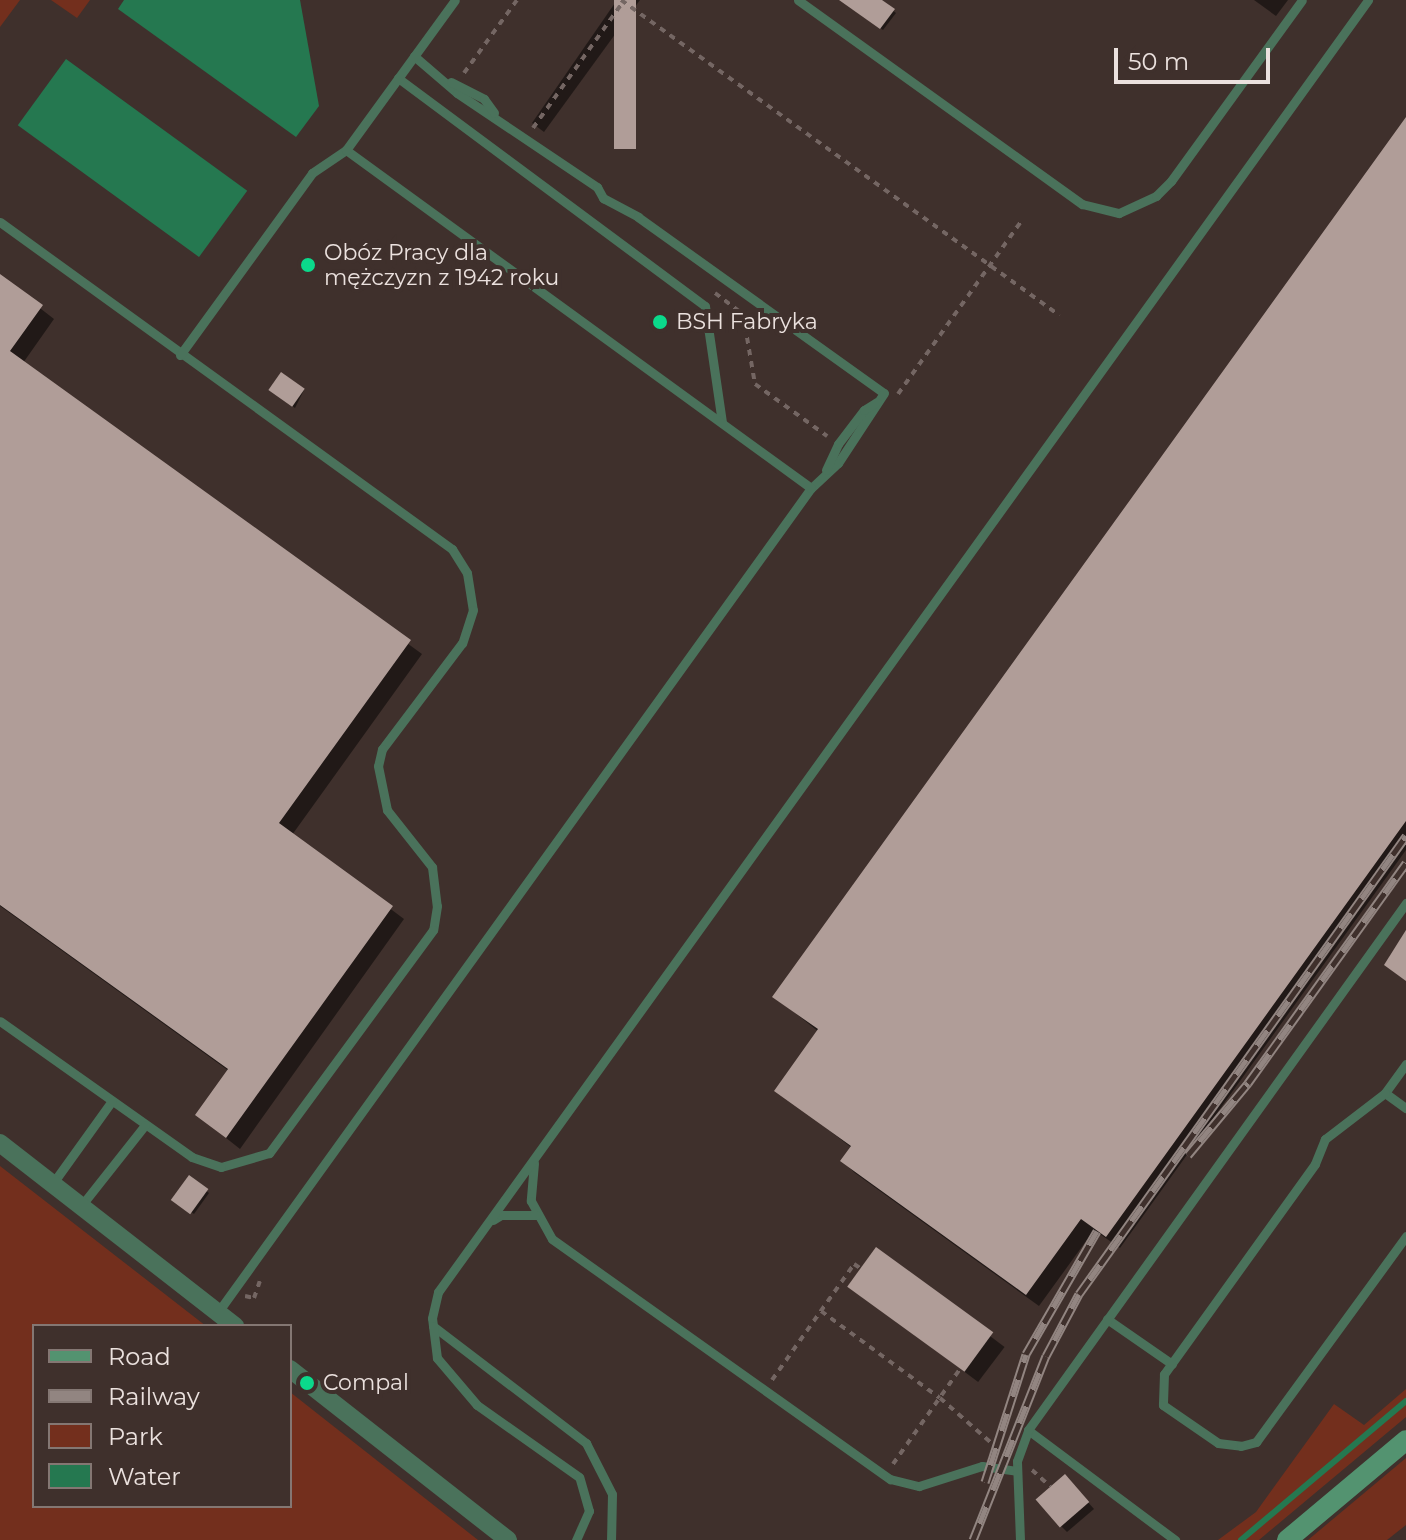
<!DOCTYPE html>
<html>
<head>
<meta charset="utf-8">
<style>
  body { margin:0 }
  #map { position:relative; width:1406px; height:1540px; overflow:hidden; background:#3f302c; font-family:Montserrat,sans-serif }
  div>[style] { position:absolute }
  .green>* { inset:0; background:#732f1d }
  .water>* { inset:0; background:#257850; transform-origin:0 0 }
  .shadow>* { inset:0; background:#0007; transform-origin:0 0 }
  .stream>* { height:6px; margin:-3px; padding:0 3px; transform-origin:3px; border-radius:3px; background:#257850 }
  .building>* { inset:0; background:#b09d98; transform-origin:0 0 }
  .path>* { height:4px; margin-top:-2px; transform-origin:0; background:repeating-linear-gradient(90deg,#746663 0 6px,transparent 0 12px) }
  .lane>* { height:9px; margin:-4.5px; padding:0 4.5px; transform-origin:4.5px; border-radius:4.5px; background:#4a725b }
  .street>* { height:18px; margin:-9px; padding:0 9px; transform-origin:9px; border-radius:9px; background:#4a725b }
  .secondary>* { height:20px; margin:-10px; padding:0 10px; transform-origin:10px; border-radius:10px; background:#539370 }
  .rail>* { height:9px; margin-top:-4.5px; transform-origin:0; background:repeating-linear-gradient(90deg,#3f302c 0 18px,#928581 0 36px); box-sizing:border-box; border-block:2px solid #928581 }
  .dots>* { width:22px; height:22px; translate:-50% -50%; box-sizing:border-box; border:4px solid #3f302c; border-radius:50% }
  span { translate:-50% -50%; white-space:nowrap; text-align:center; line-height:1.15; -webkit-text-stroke:8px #3f302c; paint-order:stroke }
  .poi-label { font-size:22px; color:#ebe1de }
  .left { translate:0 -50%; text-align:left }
  .legend { position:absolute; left:32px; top:1324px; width:260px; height:184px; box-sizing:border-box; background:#3f302c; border:2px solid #847773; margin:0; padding:10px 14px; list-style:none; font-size:24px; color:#ebe1de }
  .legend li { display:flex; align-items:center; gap:16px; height:40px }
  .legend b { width:40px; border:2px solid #847773 }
  .scale { position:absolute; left:1114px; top:48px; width:156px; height:36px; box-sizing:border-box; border:4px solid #ebe1de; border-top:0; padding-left:10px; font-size:24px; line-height:28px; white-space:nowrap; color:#ebe1de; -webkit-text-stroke:6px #3f302c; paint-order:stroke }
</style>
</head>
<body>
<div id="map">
  <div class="green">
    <i style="clip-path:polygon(0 0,20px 0,0 27px)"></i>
    <i style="clip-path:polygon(51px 0,90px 0,77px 18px)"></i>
    <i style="clip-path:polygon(0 1166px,206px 1326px,34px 1326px,34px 1506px,290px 1506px,290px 1392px,478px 1540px,0 1540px)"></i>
    <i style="clip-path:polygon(1406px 1389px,1406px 1417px,1259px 1540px,1218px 1540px,1256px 1512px,1334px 1404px,1364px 1425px)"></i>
    <i style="clip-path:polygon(1406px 1458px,1406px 1525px,1387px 1540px,1308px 1540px)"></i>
  </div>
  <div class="water">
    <i style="clip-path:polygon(124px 0,300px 0,319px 106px,296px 137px,118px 9px)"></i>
    <i style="left:66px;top:59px;width:224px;height:82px;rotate:36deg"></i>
  </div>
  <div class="shadow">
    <i style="clip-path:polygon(617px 0,640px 0,544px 132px,532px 123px)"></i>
    <i style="clip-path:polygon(842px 0,879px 0,896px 13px,883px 30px)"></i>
    <i style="clip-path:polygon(1254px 0,1288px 0,1276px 16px)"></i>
    <i style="clip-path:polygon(1406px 120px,1406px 850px,1120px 1248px,1094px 1230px,1039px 1306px,855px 1173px,842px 1161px,852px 1148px,777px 1090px,819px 1032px,775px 997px)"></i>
    <i style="clip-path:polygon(0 277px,54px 319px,23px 363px,422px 654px,292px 835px,404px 919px,240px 1149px,197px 1115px,229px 1071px,0 906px)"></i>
    <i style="clip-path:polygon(304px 390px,295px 408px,273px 392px)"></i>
    <i style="clip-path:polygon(189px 1178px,209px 1193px,194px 1214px,176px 1202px)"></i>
    <i style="left:876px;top:1250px;width:161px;height:44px;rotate:37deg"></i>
    <i style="clip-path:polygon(1071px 1483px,1094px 1509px,1067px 1532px,1061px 1526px)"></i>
  </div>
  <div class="stream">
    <i style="left:1241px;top:1540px;width:216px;rotate:-40.1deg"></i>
  </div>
  <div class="building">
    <i style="left:614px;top:0;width:22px;height:149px"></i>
    <i style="clip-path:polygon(839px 0,882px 0,895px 9px,880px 29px)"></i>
    <i style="clip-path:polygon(1406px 117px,1406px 821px,1106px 1237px,1081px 1219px,1026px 1295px,840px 1161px,851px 1146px,774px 1091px,818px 1029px,772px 997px)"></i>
    <i style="clip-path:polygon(0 274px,43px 305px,10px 351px,411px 640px,279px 823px,393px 906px,226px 1138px,195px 1115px,228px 1069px,0 905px)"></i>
    <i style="left:281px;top:372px;width:29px;height:22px;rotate:35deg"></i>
    <i style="clip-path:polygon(1406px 930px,1406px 981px,1384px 965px)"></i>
    <i style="left:189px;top:1175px;width:24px;height:31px;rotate:36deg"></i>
    <i style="left:876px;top:1247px;width:145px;height:49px;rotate:36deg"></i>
    <i style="left:1065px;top:1474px;width:37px;height:39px;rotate:49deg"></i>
  </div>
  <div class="path">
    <i style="left:621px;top:0;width:540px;rotate:35.72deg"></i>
    <i style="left:464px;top:73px;width:90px;rotate:-54deg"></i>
    <i style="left:533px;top:128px;width:155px;rotate:-54.5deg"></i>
    <i style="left:715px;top:293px;width:35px;rotate:37deg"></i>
    <i style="left:743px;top:314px;width:71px;rotate:80.3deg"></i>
    <i style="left:755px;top:384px;width:89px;rotate:35.8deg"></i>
    <i style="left:898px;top:394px;width:214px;rotate:-54.5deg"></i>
    <i style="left:245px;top:1296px;width:9px;rotate:13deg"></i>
    <i style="left:254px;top:1298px;width:18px;rotate:-71deg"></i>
    <i style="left:821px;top:1311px;width:147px;rotate:36.2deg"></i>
    <i style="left:940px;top:1398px;width:85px;rotate:41.2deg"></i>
    <i style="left:772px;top:1380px;width:142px;rotate:-54.7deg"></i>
    <i style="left:854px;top:1264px;width:7px;rotate:34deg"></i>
    <i style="left:893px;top:1464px;width:116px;rotate:-54.8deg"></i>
    <i style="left:1032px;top:1470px;width:25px;rotate:42deg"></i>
  </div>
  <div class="lane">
    <i style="left:798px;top:0;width:350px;rotate:35.7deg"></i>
    <i style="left:1082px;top:204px;width:38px;rotate:14deg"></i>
    <i style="left:1119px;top:213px;width:41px;rotate:-24.7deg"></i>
    <i style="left:1156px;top:196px;width:21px;rotate:-45deg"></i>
    <i style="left:1171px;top:181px;width:223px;rotate:-54.1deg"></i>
    <i style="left:414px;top:56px;width:57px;rotate:40.7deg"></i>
    <i style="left:457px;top:93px;width:169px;rotate:33.9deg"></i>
    <i style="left:597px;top:187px;width:13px;rotate:61deg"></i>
    <i style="left:603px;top:198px;width:40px;rotate:28deg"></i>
    <i style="left:638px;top:217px;width:302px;rotate:35.6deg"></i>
    <i style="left:884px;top:393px;width:84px;rotate:123.3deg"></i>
    <i style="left:838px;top:463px;width:37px;rotate:137deg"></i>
    <i style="left:398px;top:78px;width:382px;rotate:36.6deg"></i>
    <i style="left:705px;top:306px;width:118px;rotate:81.7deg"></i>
    <i style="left:451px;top:82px;width:37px;rotate:27deg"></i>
    <i style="left:484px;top:99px;width:17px;rotate:54deg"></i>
    <i style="left:0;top:222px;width:558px;rotate:35.88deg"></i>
    <i style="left:452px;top:549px;width:28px;rotate:58deg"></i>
    <i style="left:467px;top:573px;width:37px;rotate:81deg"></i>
    <i style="left:473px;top:610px;width:35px;rotate:108deg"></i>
    <i style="left:462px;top:643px;width:133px;rotate:127deg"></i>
    <i style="left:382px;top:749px;width:17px;rotate:103deg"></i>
    <i style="left:378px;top:766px;width:45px;rotate:78.4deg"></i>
    <i style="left:387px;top:810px;width:73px;rotate:51.7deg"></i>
    <i style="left:432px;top:867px;width:39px;rotate:83deg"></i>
    <i style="left:437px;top:906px;width:24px;rotate:99deg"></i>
    <i style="left:433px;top:930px;width:277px;rotate:126.3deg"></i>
    <i style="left:269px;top:1153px;width:50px;rotate:163.7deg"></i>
    <i style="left:221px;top:1167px;width:31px;rotate:-161deg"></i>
    <i style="left:192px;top:1157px;width:235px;rotate:-144.7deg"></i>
    <i style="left:180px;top:355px;width:225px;rotate:-54deg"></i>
    <i style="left:312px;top:173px;width:41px;rotate:-34.1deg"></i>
    <i style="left:826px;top:470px;width:29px;rotate:-65deg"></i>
    <i style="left:838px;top:444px;width:43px;rotate:-52.6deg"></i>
    <i style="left:864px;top:410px;width:15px;rotate:-32deg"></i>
    <i style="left:1406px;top:1064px;width:36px;rotate:126deg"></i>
    <i style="left:1385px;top:1093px;width:26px;rotate:36deg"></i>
    <i style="left:1385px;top:1093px;width:76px;rotate:142.5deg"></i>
    <i style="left:1325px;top:1139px;width:27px;rotate:112deg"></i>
    <i style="left:1315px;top:1164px;width:259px;rotate:125.7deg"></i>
    <i style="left:1164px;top:1374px;width:31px;rotate:92deg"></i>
    <i style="left:1163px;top:1405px;width:67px;rotate:34.6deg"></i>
    <i style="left:1218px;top:1443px;width:23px;rotate:7deg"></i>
    <i style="left:1241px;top:1446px;width:16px;rotate:-15deg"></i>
    <i style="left:1256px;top:1442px;width:255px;rotate:-53.9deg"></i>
    <i style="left:534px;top:1163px;width:38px;rotate:95deg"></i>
    <i style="left:531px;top:1201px;width:43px;rotate:61.1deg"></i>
    <i style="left:552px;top:1239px;width:415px;rotate:35.4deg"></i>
    <i style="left:890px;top:1479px;width:30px;rotate:14deg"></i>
    <i style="left:919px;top:1486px;width:66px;rotate:-17.6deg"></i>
    <i style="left:982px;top:1466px;width:35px;rotate:8deg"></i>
    <i style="left:53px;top:1183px;width:101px;rotate:-54.3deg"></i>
    <i style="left:81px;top:1206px;width:103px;rotate:-51.7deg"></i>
    <i style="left:493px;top:1220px;width:9px;rotate:-32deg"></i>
    <i style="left:501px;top:1215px;width:35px"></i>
    <i style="left:218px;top:1312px;width:1015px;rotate:-54.26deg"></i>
    <i style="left:811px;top:488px;width:575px;rotate:-143.99deg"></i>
    <i style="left:346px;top:150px;width:185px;rotate:-54deg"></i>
    <i style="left:1107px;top:1319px;width:79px;rotate:34.7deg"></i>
    <i style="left:433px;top:1326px;width:193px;rotate:37.4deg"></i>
    <i style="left:586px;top:1443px;width:57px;rotate:63deg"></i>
    <i style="left:612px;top:1494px;width:46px;rotate:91.2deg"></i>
    <i style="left:1028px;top:1430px;width:184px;rotate:36.8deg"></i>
    <i style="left:576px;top:1540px;width:32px;rotate:-66deg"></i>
    <i style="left:589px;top:1511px;width:35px;rotate:-106deg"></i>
    <i style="left:579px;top:1477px;width:125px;rotate:-144.8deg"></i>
    <i style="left:477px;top:1405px;width:62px;rotate:-130.4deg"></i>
    <i style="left:437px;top:1358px;width:40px;rotate:-97.1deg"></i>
    <i style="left:432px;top:1318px;width:27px;rotate:-77deg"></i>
    <i style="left:438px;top:1292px;width:1592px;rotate:-54.25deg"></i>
    <i style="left:1020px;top:1540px;width:79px;rotate:-92.2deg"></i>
    <i style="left:1017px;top:1461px;width:33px;rotate:-70deg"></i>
    <i style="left:1028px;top:1430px;width:649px;rotate:-54.35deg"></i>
  </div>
  <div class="street">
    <i style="left:0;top:1143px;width:298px;rotate:37.9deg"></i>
    <i style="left:290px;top:1369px;width:277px;rotate:38.1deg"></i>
  </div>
  <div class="secondary">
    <i style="left:1287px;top:1540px;width:155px;rotate:-40deg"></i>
  </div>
  <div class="rail">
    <i style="left:1188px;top:1155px;width:94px;rotate:-50.2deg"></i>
    <i style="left:1248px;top:1083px;width:271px;rotate:-54.3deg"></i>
    <i style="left:985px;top:1482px;width:134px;rotate:-72.2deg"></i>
    <i style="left:1026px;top:1354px;width:142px;rotate:-60deg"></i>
    <i style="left:973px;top:1540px;width:198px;rotate:-68.4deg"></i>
    <i style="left:1046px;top:1356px;width:70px;rotate:-62deg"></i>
    <i style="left:1079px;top:1294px;width:563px;rotate:-54.47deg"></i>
  </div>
  <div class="dots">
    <i style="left:308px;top:265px;background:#0bd98b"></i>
    <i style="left:660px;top:322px;background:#0bd98b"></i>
    <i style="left:307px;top:1383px;background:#0bd98b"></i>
  </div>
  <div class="poi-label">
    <span class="left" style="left:324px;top:265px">Obóz Pracy dla<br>mężczyzn z 1942 roku</span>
    <span class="left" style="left:676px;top:322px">BSH Fabryka</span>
    <span class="left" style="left:323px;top:1383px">Compal</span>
  </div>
  <ul class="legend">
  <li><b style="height:10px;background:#539370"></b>Road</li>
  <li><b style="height:10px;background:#928581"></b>Railway</li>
  <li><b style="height:22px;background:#732f1d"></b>Park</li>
  <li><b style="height:22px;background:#257850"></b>Water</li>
  </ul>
  <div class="scale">50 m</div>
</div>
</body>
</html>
